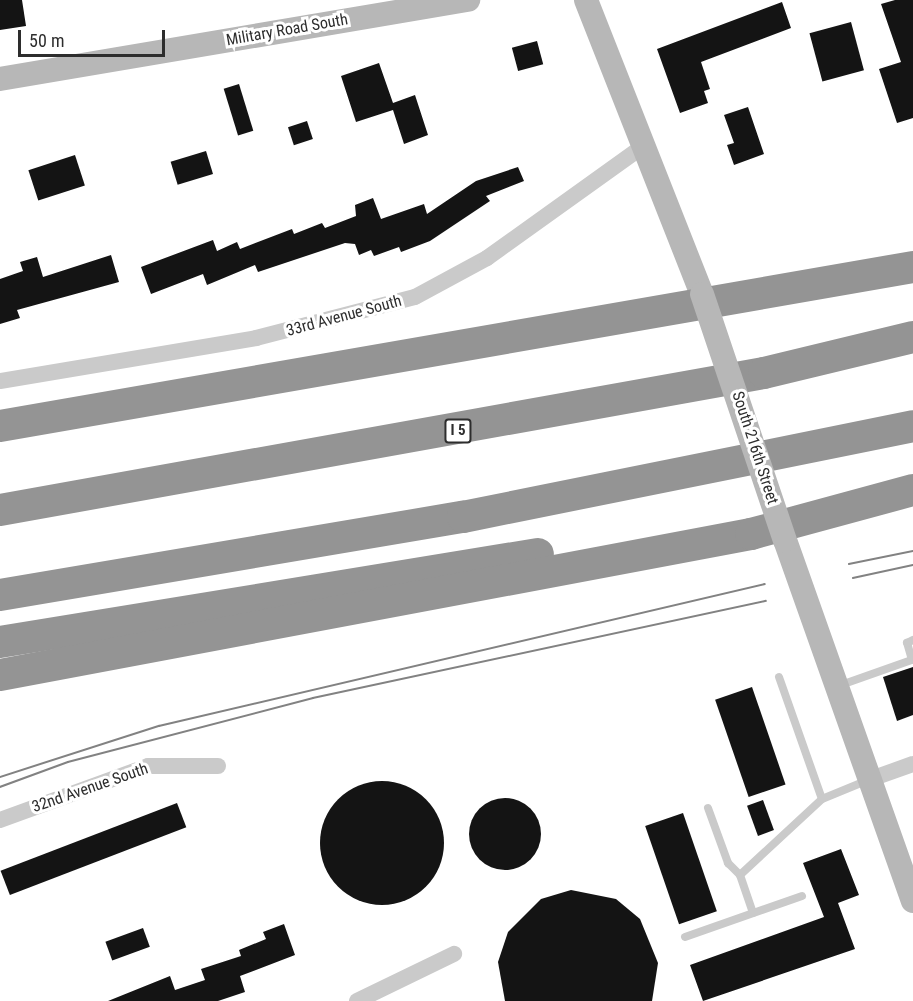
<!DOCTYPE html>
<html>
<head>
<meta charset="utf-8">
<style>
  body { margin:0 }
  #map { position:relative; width:913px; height:1001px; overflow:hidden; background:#fff; font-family:"Roboto Condensed",sans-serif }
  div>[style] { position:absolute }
  .building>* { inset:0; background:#141414; transform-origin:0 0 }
  .round { border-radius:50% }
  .service>* { height:8px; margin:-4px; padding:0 4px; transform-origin:4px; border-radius:4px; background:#cacaca }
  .minor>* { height:16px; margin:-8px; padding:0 8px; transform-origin:8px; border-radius:8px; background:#cacaca }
  .secondary>* { height:24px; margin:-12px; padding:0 12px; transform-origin:12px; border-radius:12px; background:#b7b7b7 }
  .motorway>* { height:32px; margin:-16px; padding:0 16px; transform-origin:16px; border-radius:16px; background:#949494 }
  .tram>* { height:1.5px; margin:-0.75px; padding:0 0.75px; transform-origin:0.75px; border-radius:0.75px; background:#828282 }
  .secondary-bridge>* { height:24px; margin:-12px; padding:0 12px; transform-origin:12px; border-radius:12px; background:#b7b7b7 }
  span { translate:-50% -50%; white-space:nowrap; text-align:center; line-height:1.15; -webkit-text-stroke:6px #fff; paint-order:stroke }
  .shield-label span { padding:2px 4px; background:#fff; border:2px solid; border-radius:4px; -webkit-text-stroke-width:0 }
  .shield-label { font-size:15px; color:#2d2d2d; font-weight:700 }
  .street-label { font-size:16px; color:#2d2d2d }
  .scale { position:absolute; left:18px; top:30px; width:147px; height:27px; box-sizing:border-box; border:3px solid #2d2d2d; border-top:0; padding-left:8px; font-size:18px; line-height:21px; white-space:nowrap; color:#2d2d2d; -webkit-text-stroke:4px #fff; paint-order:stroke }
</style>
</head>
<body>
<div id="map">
  <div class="building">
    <i style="clip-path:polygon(0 0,22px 0,26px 26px,0 30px)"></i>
    <i style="clip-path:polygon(895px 0,913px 0,913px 118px,897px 123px,879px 69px,901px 62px,881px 4px)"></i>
    <i style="clip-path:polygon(782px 2px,791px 28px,701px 62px,710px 89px,704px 91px,708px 103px,680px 113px,657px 49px)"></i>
    <i style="left:851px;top:22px;width:50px;height:43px;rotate:75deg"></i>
    <i style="left:537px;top:41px;width:24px;height:26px;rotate:75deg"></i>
    <i style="clip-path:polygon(379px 63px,393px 103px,415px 95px,428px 135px,404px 144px,393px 110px,356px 122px,341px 76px)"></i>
    <i style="left:239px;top:84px;width:49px;height:16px;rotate:73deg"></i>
    <i style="clip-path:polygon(748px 107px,764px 154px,734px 165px,727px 145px,734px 143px,724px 115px)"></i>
    <i style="left:307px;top:121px;width:19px;height:20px;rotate:72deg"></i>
    <i style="left:206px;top:151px;width:24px;height:37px;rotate:73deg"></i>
    <i style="left:75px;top:155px;width:32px;height:49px;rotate:72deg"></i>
    <i style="clip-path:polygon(518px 167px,524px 181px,486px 196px,490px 201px,430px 241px,401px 252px,399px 247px,374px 256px,371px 250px,359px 255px,355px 244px,345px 243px,258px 272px,255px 265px,207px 285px,203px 274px,151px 294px,141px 267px,213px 240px,217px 251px,237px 242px,240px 249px,292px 229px,294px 234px,322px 223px,325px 228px,356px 216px,355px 205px,373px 198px,381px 219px,424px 204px,427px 214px,476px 181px)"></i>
    <i style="clip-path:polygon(111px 255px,119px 282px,17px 310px,20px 318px,0 324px,0 279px,23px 271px,20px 262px,37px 257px,43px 277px)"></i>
    <i style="clip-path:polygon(913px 667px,913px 715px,897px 721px,883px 677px)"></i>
    <i style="left:752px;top:687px;width:103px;height:39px;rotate:71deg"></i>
    <i class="round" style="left:320px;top:781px;width:124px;height:124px"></i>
    <i class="round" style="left:469px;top:798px;width:72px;height:72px"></i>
    <i style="left:763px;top:800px;width:32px;height:17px;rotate:70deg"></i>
    <i style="left:177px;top:803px;width:26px;height:189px;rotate:69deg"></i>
    <i style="left:683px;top:813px;width:104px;height:40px;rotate:71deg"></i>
    <i style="clip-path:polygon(841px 849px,859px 895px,838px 903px,855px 949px,703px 1001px,690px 965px,824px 917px,803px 863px)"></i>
    <i style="clip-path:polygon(571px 890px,616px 899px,640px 919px,658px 963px,652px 1001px,505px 1001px,498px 962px,508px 932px,541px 899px)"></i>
    <i style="clip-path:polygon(284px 924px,295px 955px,240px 976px,245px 992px,218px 1001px,108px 1001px,170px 976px,175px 990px,205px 980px,201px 969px,241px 956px,239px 950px,266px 939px,263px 932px)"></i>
    <i style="left:143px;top:928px;width:20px;height:40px;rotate:70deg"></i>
  </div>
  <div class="service">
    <i style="left:779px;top:677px;width:129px;rotate:70.6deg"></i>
    <i style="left:838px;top:686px;width:78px;rotate:-19.4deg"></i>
    <i style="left:912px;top:660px;width:18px;rotate:-106deg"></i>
    <i style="left:907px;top:643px;width:7px;rotate:-27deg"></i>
    <i style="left:708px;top:808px;width:59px;rotate:70deg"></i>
    <i style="left:728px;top:863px;width:17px;rotate:45deg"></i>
    <i style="left:753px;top:913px;width:40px;rotate:-108.9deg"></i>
    <i style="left:740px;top:875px;width:112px;rotate:-42.8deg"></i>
    <i style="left:822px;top:799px;width:50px;rotate:-22.4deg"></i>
    <i style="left:685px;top:937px;width:124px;rotate:-19.3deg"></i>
  </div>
  <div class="minor">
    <i style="left:0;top:381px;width:260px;rotate:-9.5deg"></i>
    <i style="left:256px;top:338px;width:164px;rotate:-14.5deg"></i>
    <i style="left:415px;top:297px;width:82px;rotate:-28.4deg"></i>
    <i style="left:487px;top:258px;width:194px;rotate:-35.6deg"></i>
    <i style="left:868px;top:780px;width:48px;rotate:-19.6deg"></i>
    <i style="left:0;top:820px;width:158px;rotate:-20deg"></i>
    <i style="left:148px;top:766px;width:70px"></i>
    <i style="left:357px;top:1001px;width:108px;rotate:-25.9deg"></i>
  </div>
  <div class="secondary">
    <i style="left:586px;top:0;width:316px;rotate:68.5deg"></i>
    <i style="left:0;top:79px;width:475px;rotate:-9.6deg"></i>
    <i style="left:785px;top:540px;width:383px;rotate:70.5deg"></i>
  </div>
  <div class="motorway">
    <i style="left:0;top:426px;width:927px;rotate:-9.88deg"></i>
    <i style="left:0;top:510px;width:776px;rotate:-10.17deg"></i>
    <i style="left:764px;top:373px;width:153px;rotate:-13.6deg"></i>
    <i style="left:0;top:595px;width:470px;rotate:-9.6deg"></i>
    <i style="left:463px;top:517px;width:459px;rotate:-11.4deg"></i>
    <i style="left:0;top:642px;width:545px;rotate:-9.29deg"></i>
    <i style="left:0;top:675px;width:764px;rotate:-10.63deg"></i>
    <i style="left:751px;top:534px;width:168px;rotate:-15.2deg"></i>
  </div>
  <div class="tram">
    <i style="left:849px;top:564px;width:65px;rotate:-11.5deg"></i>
    <i style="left:853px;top:578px;width:61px;rotate:-12.2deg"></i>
    <i style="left:0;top:777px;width:167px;rotate:-17.8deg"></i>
    <i style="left:159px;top:726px;width:622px;rotate:-13.19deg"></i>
    <i style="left:0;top:787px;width:72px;rotate:-20.2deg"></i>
    <i style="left:68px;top:762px;width:253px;rotate:-14.6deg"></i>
    <i style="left:313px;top:698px;width:463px;rotate:-12.1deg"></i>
  </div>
  <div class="secondary-bridge">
    <i style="left:702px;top:294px;width:260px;rotate:71.4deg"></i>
  </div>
  <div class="shield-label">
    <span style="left:458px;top:431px">I 5</span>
  </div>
  <div class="street-label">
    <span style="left:287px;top:30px;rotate:-10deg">Military Road South</span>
    <span style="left:344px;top:316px;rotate:-15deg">33rd Avenue South</span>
    <span style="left:755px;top:448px;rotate:72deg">South 216th Street</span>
    <span style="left:90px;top:788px;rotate:-19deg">32nd Avenue South</span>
  </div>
  <div class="scale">50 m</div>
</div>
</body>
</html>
